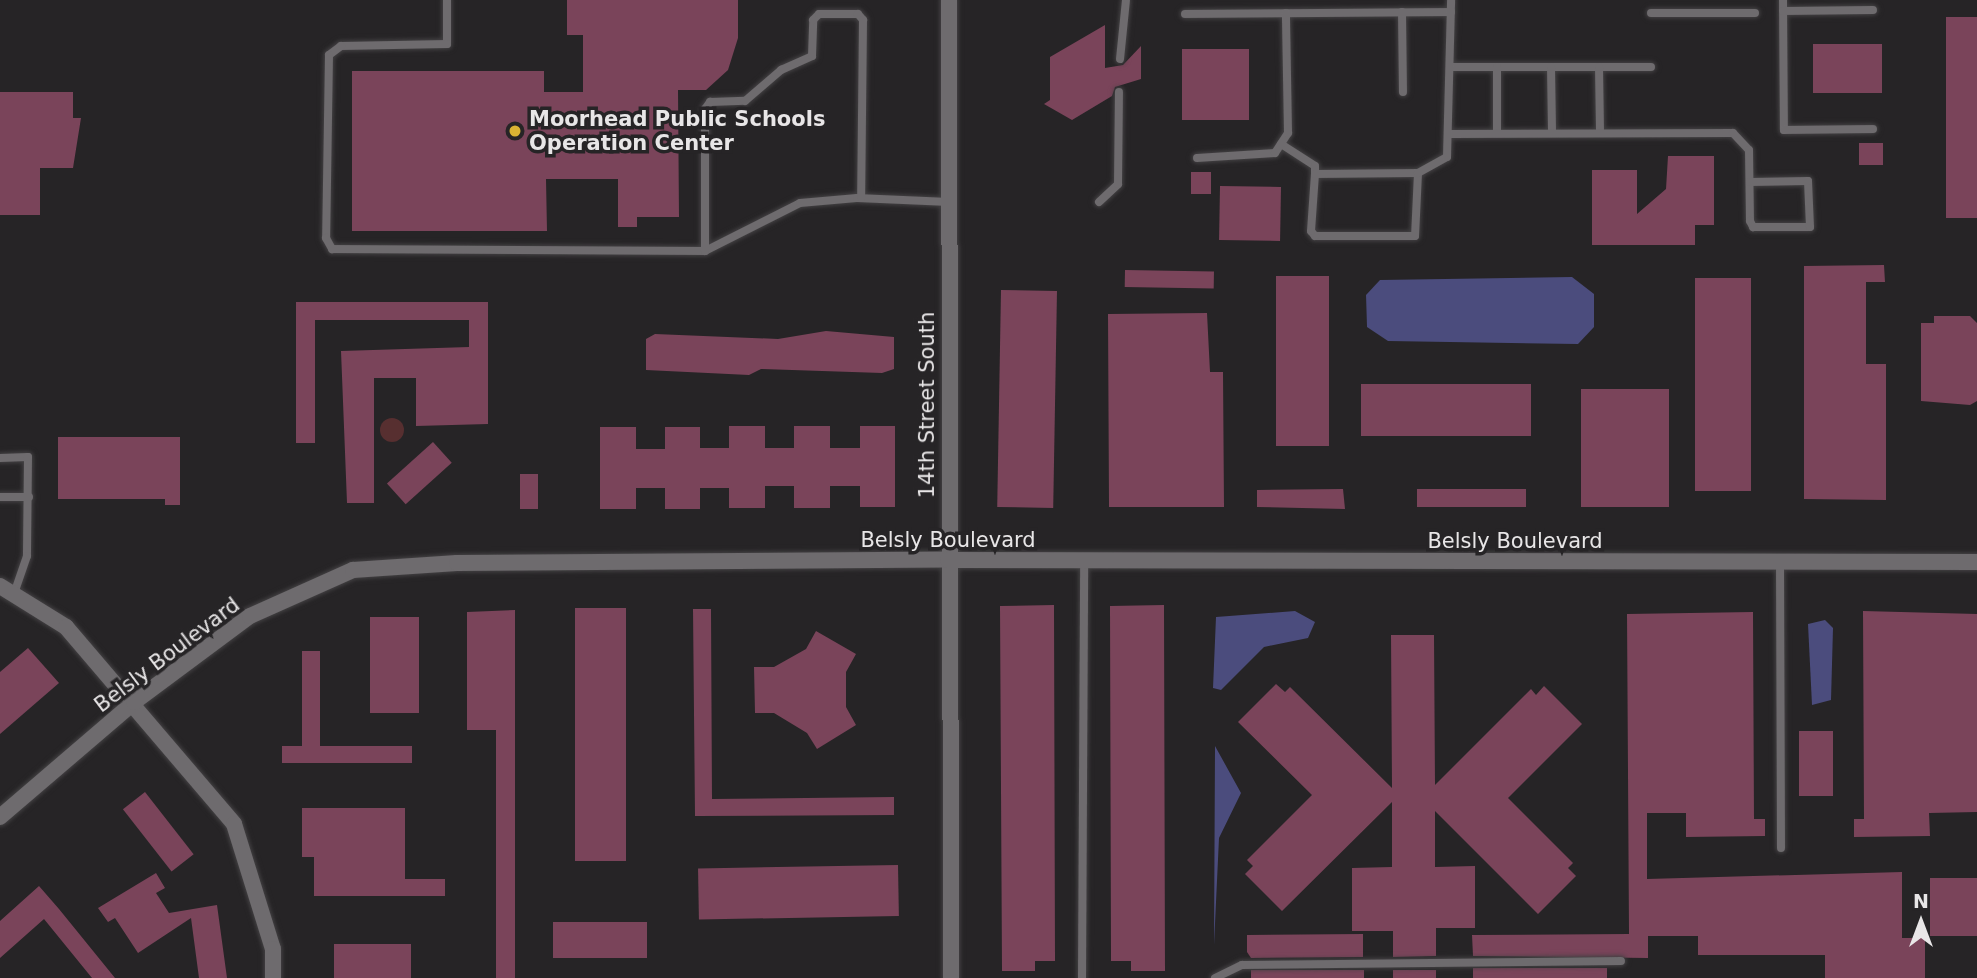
<!DOCTYPE html>
<html>
<head>
<meta charset="utf-8">
<style>
  body { margin:0 }
  #map { position:relative; width:1977px; height:978px; overflow:hidden; background:#262426; font-family:"DejaVu Sans",sans-serif }
  div>[style] { position:absolute }
  .green>* { inset:0; background:#572f30 }
  .round { border-radius:50% }
  .water>* { inset:0; background:#4b4c7d }
  .building>* { inset:0; background:#7a445a; transform-origin:0 0 }
  .roads { filter:drop-shadow(0 0 2px #434143) drop-shadow(0 0 2px #434143) }
  .lane>* { height:8px; margin:-4px; padding:0 4px; transform-origin:4px; border-radius:4px; background:#6e6b6e }
  .street>* { height:16px; margin:-8px; padding:0 8px; transform-origin:8px; border-radius:8px; background:#6e6b6e }
  .dots>* { width:19px; height:19px; translate:-50% -50%; box-sizing:border-box; border:4px solid #262426; border-radius:50% }
  span { translate:-50% -50%; white-space:nowrap; text-align:center; line-height:1.15; -webkit-text-stroke:7px #262426; paint-order:stroke }
  .poi-label { font-size:21px; color:#e8e6e7; font-weight:700 }
  .left { translate:0 -50%; text-align:left }
  .street-label { font-size:21px; color:#e8e6e7 }
  .north { position:absolute; left:1886px; top:887px; width:70px; height:70px; -webkit-text-stroke:5px #262426; paint-order:stroke; rotate:0deg; font-size:19px; font-weight:700; line-height:28px; text-align:center; color:#e8e6e7 }
  .north::after { content:''; display:block; margin:auto; width:24px; height:32px; background:#e8e6e7; clip-path:polygon(50% 0,100% 100%,50% 72%,0 100%) }
</style>
</head>
<body>
<div id="map">
  <div class="green">
    <i class="round" style="left:380px;top:418px;width:24px;height:24px"></i>
  </div>
  <div class="water">
    <i style="clip-path:polygon(1572px 277px,1594px 294px,1594px 327px,1578px 344px,1388px 341px,1367px 327px,1366px 295px,1380px 280px)"></i>
    <i style="clip-path:polygon(1295px 611px,1315px 622px,1308px 638px,1264px 647px,1221px 690px,1213px 688px,1216px 617px)"></i>
    <i style="clip-path:polygon(1825px 620px,1833px 628px,1831px 700px,1812px 705px,1808px 624px)"></i>
    <i style="clip-path:polygon(1215px 746px,1241px 793px,1219px 838px,1214px 945px)"></i>
  </div>
  <div class="building">
    <i style="clip-path:polygon(567px 0,738px 0,738px 38px,728px 70px,706px 90px,678px 90px,679px 217px,637px 217px,637px 227px,618px 227px,618px 179px,546px 179px,547px 231px,352px 231px,352px 71px,544px 71px,544px 92px,583px 92px,583px 35px,567px 35px)"></i>
    <i style="left:1946px;top:17px;width:31px;height:201px"></i>
    <i style="clip-path:polygon(1105px 25px,1105px 68px,1123px 65px,1141px 46px,1141px 79px,1115px 87px,1112px 96px,1072px 120px,1044px 104px,1050px 100px,1050px 57px)"></i>
    <i style="left:1813px;top:44px;width:69px;height:49px"></i>
    <i style="left:1182px;top:49px;width:67px;height:71px"></i>
    <i style="clip-path:polygon(0 92px,73px 92px,73px 118px,81px 118px,73px 168px,40px 168px,40px 215px,0 215px)"></i>
    <i style="left:1859px;top:143px;width:24px;height:22px"></i>
    <i style="clip-path:polygon(1668px 156px,1714px 156px,1714px 225px,1695px 225px,1695px 245px,1592px 245px,1592px 170px,1637px 170px,1637px 214px,1666px 189px)"></i>
    <i style="left:1191px;top:172px;width:20px;height:22px"></i>
    <i style="left:1281px;top:187px;width:54px;height:61px;rotate:91deg"></i>
    <i style="clip-path:polygon(1884px 265px,1885px 282px,1866px 282px,1866px 364px,1886px 364px,1886px 500px,1804px 499px,1804px 266px)"></i>
    <i style="left:1125px;top:270px;width:89px;height:17px;rotate:1deg"></i>
    <i style="left:1276px;top:276px;width:53px;height:170px"></i>
    <i style="left:1695px;top:278px;width:56px;height:213px"></i>
    <i style="left:1001px;top:290px;width:56px;height:217px;rotate:1deg"></i>
    <i style="clip-path:polygon(296px 302px,488px 302px,488px 424px,416px 426px,416px 378px,374px 378px,374px 503px,347px 503px,341px 351px,469px 347px,469px 320px,315px 320px,315px 443px,296px 443px)"></i>
    <i style="clip-path:polygon(1207px 313px,1210px 372px,1223px 372px,1224px 507px,1109px 507px,1108px 314px)"></i>
    <i style="clip-path:polygon(1934px 316px,1970px 316px,1977px 323px,1977px 401px,1970px 405px,1921px 401px,1921px 323px,1934px 323px)"></i>
    <i style="clip-path:polygon(826px 331px,894px 337px,894px 369px,882px 373px,761px 369px,749px 375px,646px 370px,646px 339px,655px 334px,778px 339px)"></i>
    <i style="left:1361px;top:384px;width:170px;height:52px"></i>
    <i style="left:1581px;top:389px;width:88px;height:118px"></i>
    <i style="clip-path:polygon(729px 426px,765px 426px,765px 448px,794px 448px,794px 426px,830px 426px,830px 448px,860px 448px,860px 426px,895px 426px,895px 507px,860px 507px,860px 486px,830px 486px,830px 508px,794px 508px,794px 486px,765px 486px,765px 508px,729px 508px,729px 488px,700px 488px,700px 509px,665px 509px,665px 488px,636px 488px,636px 509px,600px 509px,600px 427px,636px 427px,636px 449px,665px 449px,665px 427px,700px 427px,700px 448px,729px 448px)"></i>
    <i style="clip-path:polygon(58px 437px,180px 437px,180px 505px,165px 505px,165px 499px,58px 499px)"></i>
    <i style="left:433px;top:442px;width:28px;height:62px;rotate:48deg"></i>
    <i style="left:520px;top:474px;width:18px;height:35px"></i>
    <i style="clip-path:polygon(1343px 489px,1345px 509px,1257px 507px,1257px 490px)"></i>
    <i style="left:1417px;top:489px;width:109px;height:18px"></i>
    <i style="clip-path:polygon(1054px 605px,1055px 961px,1035px 961px,1035px 971px,1002px 971px,1000px 606px)"></i>
    <i style="clip-path:polygon(1164px 605px,1165px 971px,1131px 971px,1131px 961px,1111px 961px,1110px 606px)"></i>
    <i style="left:575px;top:608px;width:51px;height:253px"></i>
    <i style="clip-path:polygon(693px 609px,711px 609px,712px 799px,894px 797px,894px 815px,695px 816px)"></i>
    <i style="clip-path:polygon(515px 610px,515px 978px,496px 978px,496px 730px,467px 730px,467px 612px)"></i>
    <i style="clip-path:polygon(1863px 611px,1977px 614px,1977px 812px,1929px 813px,1930px 836px,1854px 837px,1854px 819px,1864px 819px)"></i>
    <i style="clip-path:polygon(1753px 612px,1754px 819px,1765px 819px,1765px 836px,1686px 837px,1686px 813px,1647px 813px,1647px 879px,1902px 872px,1902px 938px,1925px 938px,1925px 978px,1825px 978px,1825px 955px,1698px 955px,1698px 936px,1648px 936px,1648px 958px,1473px 956px,1472px 935px,1629px 934px,1627px 614px)"></i>
    <i style="left:370px;top:617px;width:49px;height:96px"></i>
    <i style="clip-path:polygon(816px 631px,856px 654px,846px 672px,846px 707px,856px 725px,817px 749px,807px 733px,774px 713px,755px 713px,754px 667px,774px 667px,806px 649px)"></i>
    <i style="clip-path:polygon(1391px 635px,1434px 635px,1435px 785px,1531px 689px,1536px 695px,1544px 686px,1582px 724px,1508px 798px,1573px 863px,1568px 868px,1576px 876px,1538px 914px,1435px 811px,1435px 867px,1475px 866px,1475px 928px,1436px 928px,1436px 956px,1393px 957px,1393px 931px,1352px 931px,1352px 868px,1392px 867px,1392px 802px,1282px 911px,1245px 874px,1253px 866px,1247px 860px,1312px 795px,1238px 722px,1276px 684px,1285px 692px,1290px 687px,1392px 788px)"></i>
    <i style="clip-path:polygon(28px 648px,59px 683px,0 734px,0 672px)"></i>
    <i style="clip-path:polygon(302px 651px,320px 651px,320px 746px,412px 746px,412px 763px,282px 763px,282px 746px,302px 746px)"></i>
    <i style="left:1833px;top:731px;width:65px;height:34px;rotate:90deg"></i>
    <i style="left:145px;top:792px;width:79px;height:28px;rotate:52deg"></i>
    <i style="clip-path:polygon(302px 808px,405px 808px,405px 879px,445px 879px,445px 896px,314px 896px,314px 857px,302px 857px)"></i>
    <i style="left:898px;top:865px;width:51px;height:200px;rotate:89deg"></i>
    <i style="clip-path:polygon(156px 873px,165px 888px,156px 893px,169px 913px,217px 905px,227px 978px,199px 978px,191px 918px,138px 953px,115px 918px,108px 922px,98px 908px)"></i>
    <i style="left:1977px;top:878px;width:58px;height:47px;rotate:90deg"></i>
    <i style="clip-path:polygon(39px 886px,59px 909px,115px 978px,92px 978px,44px 919px,0 958px,0 921px)"></i>
    <i style="left:553px;top:922px;width:94px;height:36px"></i>
    <i style="clip-path:polygon(1363px 934px,1363px 957px,1251px 958px,1247px 952px,1247px 935px)"></i>
    <i style="left:334px;top:944px;width:77px;height:34px"></i>
    <i style="left:1607px;top:968px;width:10px;height:134px;rotate:90deg"></i>
    <i style="left:1364px;top:970px;width:8px;height:113px;rotate:90deg"></i>
    <i style="left:1393px;top:970px;width:43px;height:8px"></i>
  </div>
  <div class="roads">
    <div class="lane">
      <i style="left:447px;top:0;width:44px;rotate:90deg"></i>
      <i style="left:447px;top:44px;width:106px;rotate:178.9deg"></i>
      <i style="left:341px;top:46px;width:15px;rotate:143deg"></i>
      <i style="left:329px;top:55px;width:183px;rotate:90.9deg"></i>
      <i style="left:326px;top:238px;width:13px;rotate:61deg"></i>
      <i style="left:332px;top:249px;width:373px;rotate:0.3deg"></i>
      <i style="left:705px;top:251px;width:106px;rotate:-26.8deg"></i>
      <i style="left:800px;top:203px;width:57px;rotate:-5deg"></i>
      <i style="left:857px;top:198px;width:92px;rotate:2.5deg"></i>
      <i style="left:1783px;top:0;width:130px;rotate:89.6deg"></i>
      <i style="left:1784px;top:130px;width:89px;rotate:-0.6deg"></i>
      <i style="left:1783px;top:11px;width:90px;rotate:-0.6deg"></i>
      <i style="left:1402px;top:12px;width:80px;rotate:89.3deg"></i>
      <i style="left:1651px;top:13px;width:104px"></i>
      <i style="left:1185px;top:14px;width:266px;rotate:-0.4deg"></i>
      <i style="left:1120px;top:59px;width:59px;rotate:-84.2deg"></i>
      <i style="left:1451px;top:67px;width:200px"></i>
      <i style="left:1497px;top:67px;width:66px;rotate:90deg"></i>
      <i style="left:1551px;top:67px;width:66px;rotate:89.1deg"></i>
      <i style="left:1599px;top:67px;width:65px;rotate:89.1deg"></i>
      <i style="left:1451px;top:134px;width:282px;rotate:-0.2deg"></i>
      <i style="left:1733px;top:133px;width:23px;rotate:47deg"></i>
      <i style="left:1749px;top:150px;width:71px;rotate:89.2deg"></i>
      <i style="left:1750px;top:221px;width:7px;rotate:63deg"></i>
      <i style="left:1753px;top:227px;width:57px"></i>
      <i style="left:1810px;top:227px;width:46px;rotate:-92.5deg"></i>
      <i style="left:1808px;top:181px;width:58px;rotate:179deg"></i>
      <i style="left:1281px;top:144px;width:40px;rotate:32.9deg"></i>
      <i style="left:1315px;top:166px;width:8px;rotate:90deg"></i>
      <i style="left:1197px;top:158px;width:78px;rotate:-3.7deg"></i>
      <i style="left:1275px;top:153px;width:24px;rotate:-57deg"></i>
      <i style="left:1288px;top:133px;width:120px;rotate:-91deg"></i>
      <i style="left:1418px;top:173px;width:63px;rotate:92.7deg"></i>
      <i style="left:1415px;top:236px;width:100px;rotate:180deg"></i>
      <i style="left:1315px;top:236px;width:6px;rotate:-129deg"></i>
      <i style="left:1311px;top:231px;width:57px;rotate:-86deg"></i>
      <i style="left:1315px;top:174px;width:103px;rotate:-0.6deg"></i>
      <i style="left:1418px;top:173px;width:33px;rotate:-29deg"></i>
      <i style="left:1447px;top:157px;width:157px;rotate:-88.5deg"></i>
      <i style="left:1099px;top:202px;width:26px;rotate:-43deg"></i>
      <i style="left:1118px;top:184px;width:92px;rotate:-89.4deg"></i>
      <i style="left:705px;top:251px;width:142px;rotate:-90deg"></i>
      <i style="left:705px;top:109px;width:9px;rotate:-54deg"></i>
      <i style="left:710px;top:102px;width:35px;rotate:-2deg"></i>
      <i style="left:745px;top:101px;width:48px;rotate:-40.7deg"></i>
      <i style="left:781px;top:70px;width:34px;rotate:-24deg"></i>
      <i style="left:812px;top:56px;width:36px;rotate:-88deg"></i>
      <i style="left:813px;top:20px;width:8px;rotate:-45deg"></i>
      <i style="left:819px;top:14px;width:39px"></i>
      <i style="left:858px;top:14px;width:8px;rotate:50deg"></i>
      <i style="left:863px;top:20px;width:178px;rotate:90.6deg"></i>
      <i style="left:0;top:458px;width:28px;rotate:-2deg"></i>
      <i style="left:28px;top:457px;width:99px;rotate:90.6deg"></i>
      <i style="left:27px;top:556px;width:36px;rotate:109deg"></i>
      <i style="left:0;top:497px;width:29px"></i>
      <i style="left:1780px;top:562px;width:286px;rotate:89.8deg"></i>
      <i style="left:1082px;top:978px;width:418px;rotate:-89.7deg"></i>
      <i style="left:1215px;top:978px;width:30px;rotate:-26deg"></i>
      <i style="left:1242px;top:965px;width:379px;rotate:-0.6deg"></i>
    </div>
    <div class="street">
      <i style="left:949px;top:0;width:978px;rotate:89.88deg"></i>
      <i style="left:0;top:586px;width:78px;rotate:31.8deg"></i>
      <i style="left:66px;top:627px;width:259px;rotate:49.5deg"></i>
      <i style="left:234px;top:824px;width:131px;rotate:72.7deg"></i>
      <i style="left:273px;top:949px;width:29px;rotate:90deg"></i>
      <i style="left:0;top:817px;width:177px;rotate:-40.6deg"></i>
      <i style="left:134px;top:702px;width:144px;rotate:-36.6deg"></i>
      <i style="left:250px;top:616px;width:113px;rotate:-24.1deg"></i>
      <i style="left:353px;top:570px;width:104px;rotate:-3.9deg"></i>
      <i style="left:457px;top:563px;width:491px;rotate:-0.4deg"></i>
      <i style="left:948px;top:560px;width:1029px;rotate:0.11deg"></i>
    </div>
  </div>
  <div class="dots">
    <i style="left:515px;top:131px;background:#dab333"></i>
  </div>
  <div class="poi-label">
    <span class="left" style="left:529px;top:131px">Moorhead Public Schools<br>Operation Center</span>
  </div>
  <div class="street-label">
    <span style="left:927px;top:405px;rotate:-90deg">14th Street South</span>
    <span style="left:948px;top:540px">Belsly Boulevard</span>
    <span style="left:1515px;top:541px">Belsly Boulevard</span>
    <span style="left:167px;top:655px;rotate:-37deg">Belsly Boulevard</span>
  </div>
  <div class="north">N</div>
</div>
</body>
</html>
